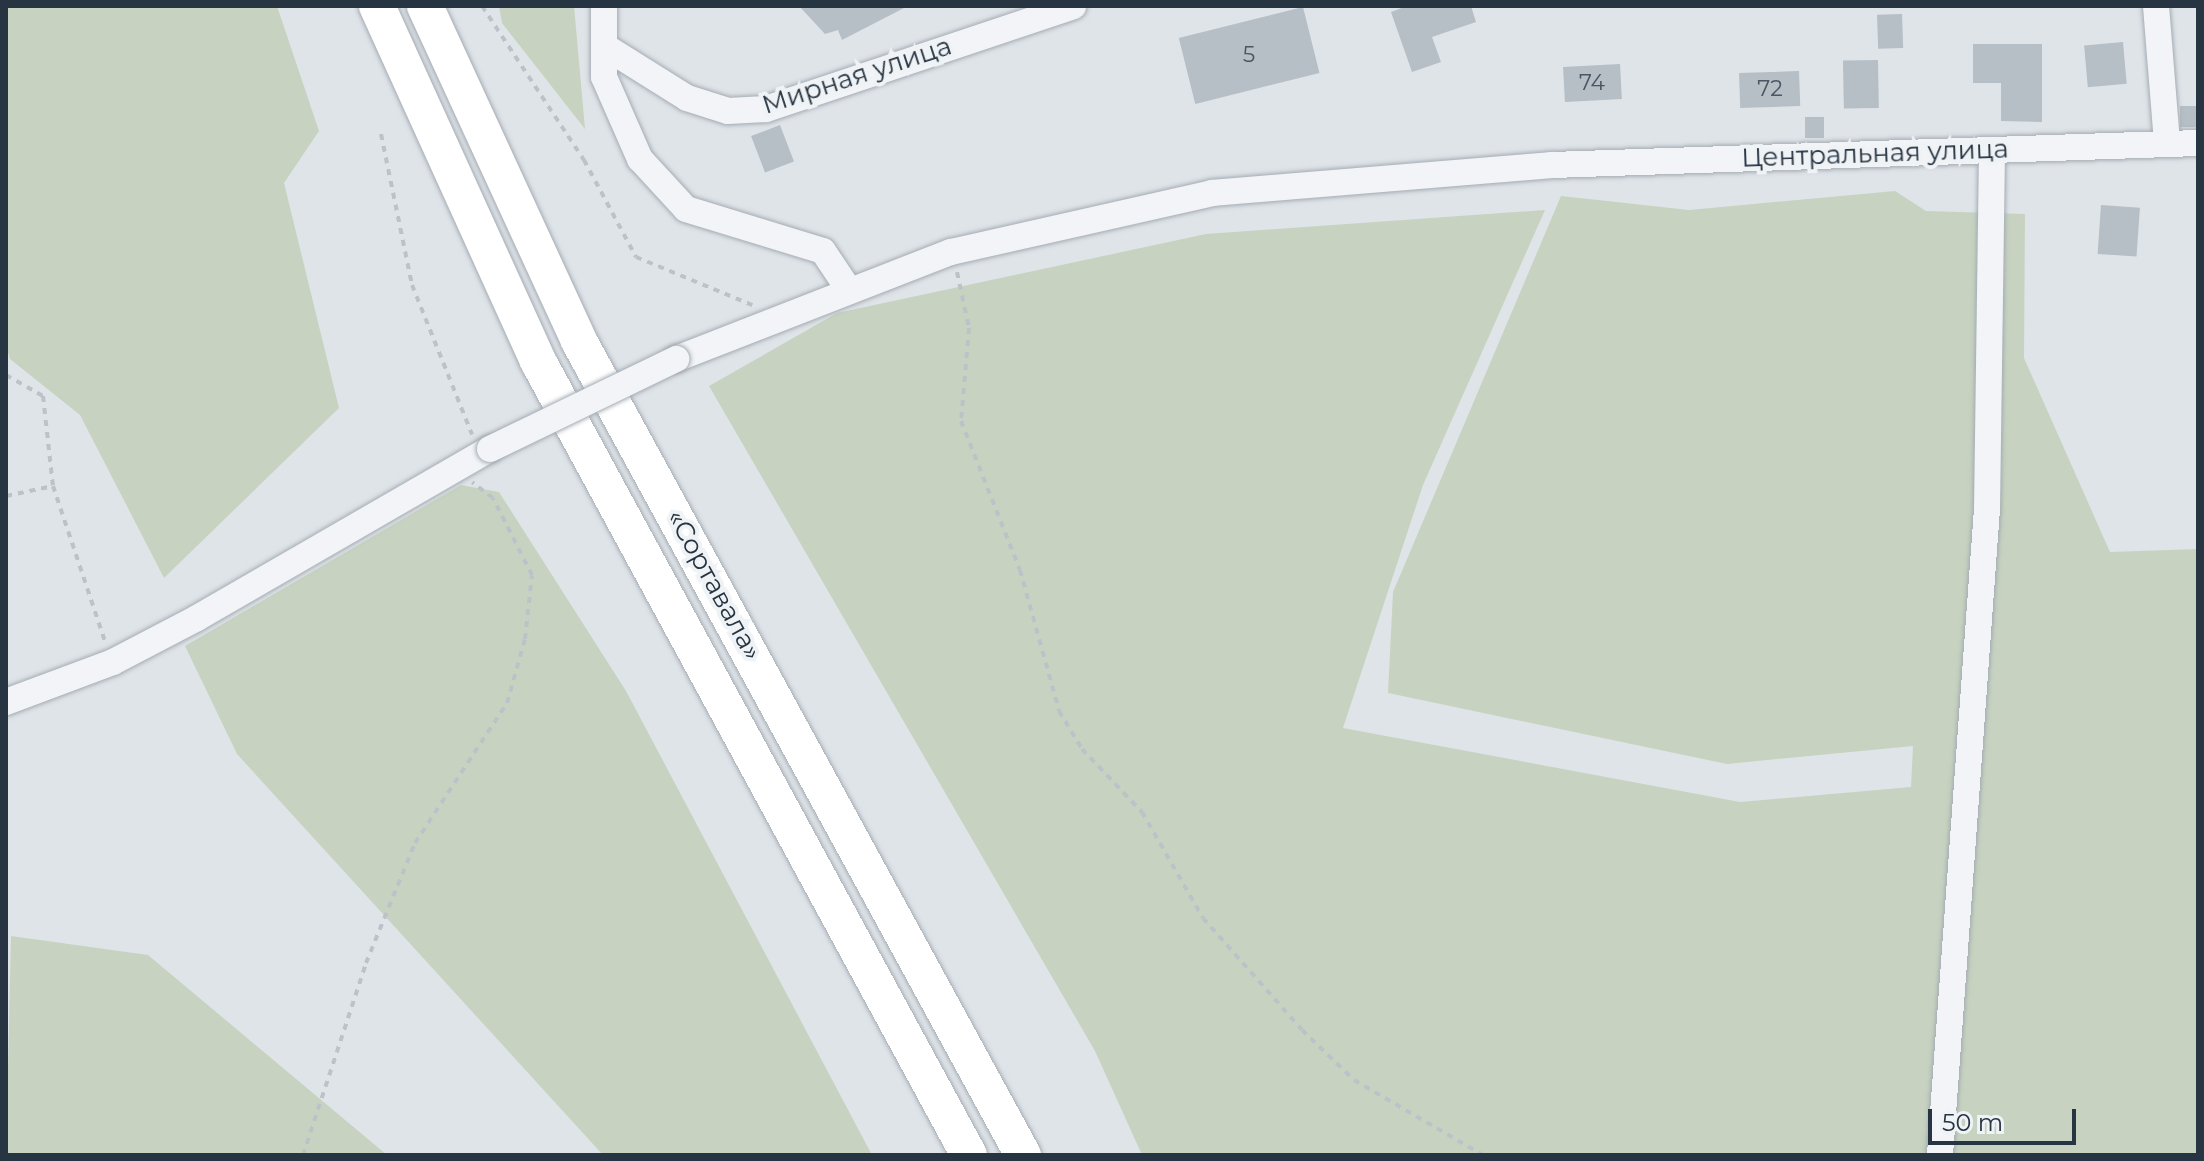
<!DOCTYPE html>
<html>
<head>
<meta charset="utf-8">
<style>
  body { margin:0 }
  #map { position:relative; width:2204px; height:1161px; overflow:hidden; background:#dfe4e9; font-family:Montserrat,sans-serif }
  div>[style] { position:absolute }
  .green>* { inset:0; background:#c7d3c0 }
  .building>* { inset:0; background:#b6bec6; transform-origin:0 0 }
  .path>* { height:4px; margin-top:-2px; transform-origin:0; background:repeating-linear-gradient(90deg,#bdc2c8 0 6px,transparent 0 12px) }
  .roads { filter:drop-shadow(0 0 2px #a4acb3) drop-shadow(0 0 2px #a4acb3) }
  .minor>* { height:26px; margin:-13px; padding:0 13px; transform-origin:13px; border-radius:13px; background:#f2f4f7 }
  .highway>* { height:36px; margin:-18px; padding:0 18px; transform-origin:18px; border-radius:18px; background:#fff }
  .bridges { filter:drop-shadow(0 0 2px #a4acb3) drop-shadow(0 0 2px #a4acb3) }
  .minor-bridge>* { height:26px; margin:-13px; padding:0 13px; transform-origin:13px; border-radius:13px; background:#f2f4f7 }
  span { translate:-50% -50%; white-space:nowrap; text-align:center; line-height:1.15; -webkit-text-stroke:8px #eff3f6; paint-order:stroke }
  .number-label { font-size:22px; color:#4b5662 }
  .number-label span { -webkit-text-stroke-width:0 }
  .street-label { font-size:26px; color:#273441 }
  .frame { position:absolute; inset:0; border:8px solid #273441; pointer-events:none }
  .scale { position:absolute; left:1928px; top:1109px; width:148px; height:36px; box-sizing:border-box; border:4px solid #273441; border-top:0; padding-left:10px; font-size:24px; line-height:28px; white-space:nowrap; color:#273441; -webkit-text-stroke:6px #eff3f6; paint-order:stroke }
</style>
</head>
<body>
<div id="map">
  <div class="green">
    <i style="clip-path:polygon(6px 6px,277px 6px,319px 131px,284px 183px,339px 408px,164px 578px,80px 415px,10px 359px,6px 346px)"></i>
    <i style="clip-path:polygon(499px 6px,574px 6px,585px 129px,502px 23px)"></i>
    <i style="clip-path:polygon(1895px 191px,1926px 211px,2025px 214px,2024px 358px,2110px 552px,2198px 549px,2198px 1155px,1142px 1155px,1095px 1051px,709px 386px,837px 313px,1206px 234px,1545px 210px,1423px 485px,1343px 728px,1740px 802px,1911px 787px,1913px 746px,1727px 764px,1388px 693px,1393px 592px,1561px 196px,1689px 210px)"></i>
    <i style="clip-path:polygon(461px 485px,499px 492px,626px 691px,872px 1155px,603px 1155px,237px 754px,185px 646px)"></i>
    <i style="clip-path:polygon(11px 936px,148px 955px,387px 1155px,6px 1155px)"></i>
  </div>
  <div class="building">
    <i style="clip-path:polygon(799px 6px,904px 6px,904px 8px,842px 40px,838px 30px,825px 34px)"></i>
    <i style="clip-path:polygon(1407px 6px,1471px 6px,1476px 22px,1432px 37px,1441px 62px,1412px 72px,1391px 12px)"></i>
    <i style="left:1303px;top:7px;width:68px;height:128px;rotate:76deg"></i>
    <i style="left:1902px;top:14px;width:34px;height:25px;rotate:88deg"></i>
    <i style="left:2123px;top:42px;width:42px;height:39px;rotate:85deg"></i>
    <i style="clip-path:polygon(1973px 44px,2042px 44px,2042px 122px,2001px 121px,2001px 83px,1973px 83px)"></i>
    <i style="left:1878px;top:60px;width:48px;height:35px;rotate:89deg"></i>
    <i style="left:1620px;top:64px;width:35px;height:57px;rotate:87deg"></i>
    <i style="left:1799px;top:71px;width:35px;height:60px;rotate:88deg"></i>
    <i style="left:2198px;top:106px;width:21px;height:18px;rotate:90deg"></i>
    <i style="left:1824px;top:117px;width:21px;height:19px;rotate:90deg"></i>
    <i style="left:780px;top:125px;width:39px;height:31px;rotate:69deg"></i>
    <i style="left:2101px;top:205px;width:39px;height:49px;rotate:4deg"></i>
  </div>
  <div class="path">
    <i style="left:482px;top:6px;width:185px;rotate:56.5deg"></i>
    <i style="left:584px;top:160px;width:110px;rotate:61.8deg"></i>
    <i style="left:636px;top:257px;width:126px;rotate:22.5deg"></i>
    <i style="left:381px;top:134px;width:154px;rotate:78.4deg"></i>
    <i style="left:412px;top:285px;width:161px;rotate:68.1deg"></i>
    <i style="left:957px;top:272px;width:57px;rotate:77.9deg"></i>
    <i style="left:969px;top:328px;width:93px;rotate:94.9deg"></i>
    <i style="left:961px;top:421px;width:160px;rotate:68.4deg"></i>
    <i style="left:1020px;top:570px;width:146px;rotate:74.5deg"></i>
    <i style="left:1059px;top:711px;width:44px;rotate:58.8deg"></i>
    <i style="left:1082px;top:749px;width:87px;rotate:46.4deg"></i>
    <i style="left:1142px;top:812px;width:122px;rotate:60.1deg"></i>
    <i style="left:1203px;top:918px;width:149px;rotate:48.5deg"></i>
    <i style="left:1302px;top:1030px;width:72px;rotate:43.9deg"></i>
    <i style="left:1354px;top:1080px;width:149px;rotate:30.2deg"></i>
    <i style="left:6px;top:375px;width:43px;rotate:29.6deg"></i>
    <i style="left:43px;top:396px;width:91px;rotate:83.7deg"></i>
    <i style="left:53px;top:486px;width:163px;rotate:71.5deg"></i>
    <i style="left:6px;top:496px;width:48px;rotate:-12deg"></i>
    <i style="left:303px;top:1155px;width:202px;rotate:-71.8deg"></i>
    <i style="left:366px;top:963px;width:130px;rotate:-67.8deg"></i>
    <i style="left:415px;top:843px;width:168px;rotate:-56.7deg"></i>
    <i style="left:507px;top:703px;width:66px;rotate:-74.3deg"></i>
    <i style="left:525px;top:639px;width:64px;rotate:-83.8deg"></i>
    <i style="left:532px;top:575px;width:86px;rotate:-116.9deg"></i>
    <i style="left:493px;top:498px;width:26px;rotate:-143deg"></i>
  </div>
  <div class="roads">
    <div class="minor">
      <i style="left:604px;top:6px;width:71px;rotate:90deg"></i>
      <i style="left:604px;top:77px;width:90px;rotate:66.3deg"></i>
      <i style="left:640px;top:159px;width:68px;rotate:47.4deg"></i>
      <i style="left:686px;top:209px;width:143px;rotate:17deg"></i>
      <i style="left:823px;top:251px;width:43px;rotate:56.3deg"></i>
      <i style="left:2156px;top:6px;width:138px;rotate:85.4deg"></i>
      <i style="left:604px;top:46px;width:98px;rotate:32.1deg"></i>
      <i style="left:687px;top:98px;width:43px;rotate:17.6deg"></i>
      <i style="left:728px;top:111px;width:38px;rotate:-3deg"></i>
      <i style="left:766px;top:109px;width:324px;rotate:-18.5deg"></i>
      <i style="left:676px;top:359px;width:295px;rotate:-21.3deg"></i>
      <i style="left:951px;top:252px;width:268px;rotate:-12.7deg"></i>
      <i style="left:1212px;top:193px;width:341px;rotate:-4.7deg"></i>
      <i style="left:1552px;top:165px;width:646px;rotate:-1.95deg"></i>
      <i style="left:6px;top:702px;width:114px;rotate:-20.5deg"></i>
      <i style="left:113px;top:662px;width:95px;rotate:-27.6deg"></i>
      <i style="left:197px;top:618px;width:338px;rotate:-30deg"></i>
      <i style="left:1940px;top:1155px;width:648px;rotate:-85.84deg"></i>
      <i style="left:1987px;top:509px;width:359px;rotate:-89.2deg"></i>
    </div>
    <div class="highway">
      <i style="left:377px;top:6px;width:390px;rotate:65.6deg"></i>
      <i style="left:538px;top:361px;width:903px;rotate:61.51deg"></i>
      <i style="left:425px;top:6px;width:369px;rotate:65.3deg"></i>
      <i style="left:579px;top:341px;width:927px;rotate:61.39deg"></i>
    </div>
  </div>
  <div class="bridges">
    <div class="minor-bridge">
      <i style="left:490px;top:449px;width:207px;rotate:-25.8deg"></i>
    </div>
  </div>
  <div class="number-label">
    <span style="left:1249px;top:55px">5</span>
    <span style="left:1592px;top:83px">74</span>
    <span style="left:1770px;top:89px">72</span>
  </div>
  <div class="street-label">
    <span style="left:857px;top:76px;rotate:-18deg">Мирная улица</span>
    <span style="left:1875px;top:154px;rotate:-2deg">Центральная улица</span>
    <span style="left:714px;top:585px;rotate:61deg">«Сортавала»</span>
  </div>
  <div class="frame"></div>
  <div class="scale">50 m</div>
</div>
</body>
</html>
